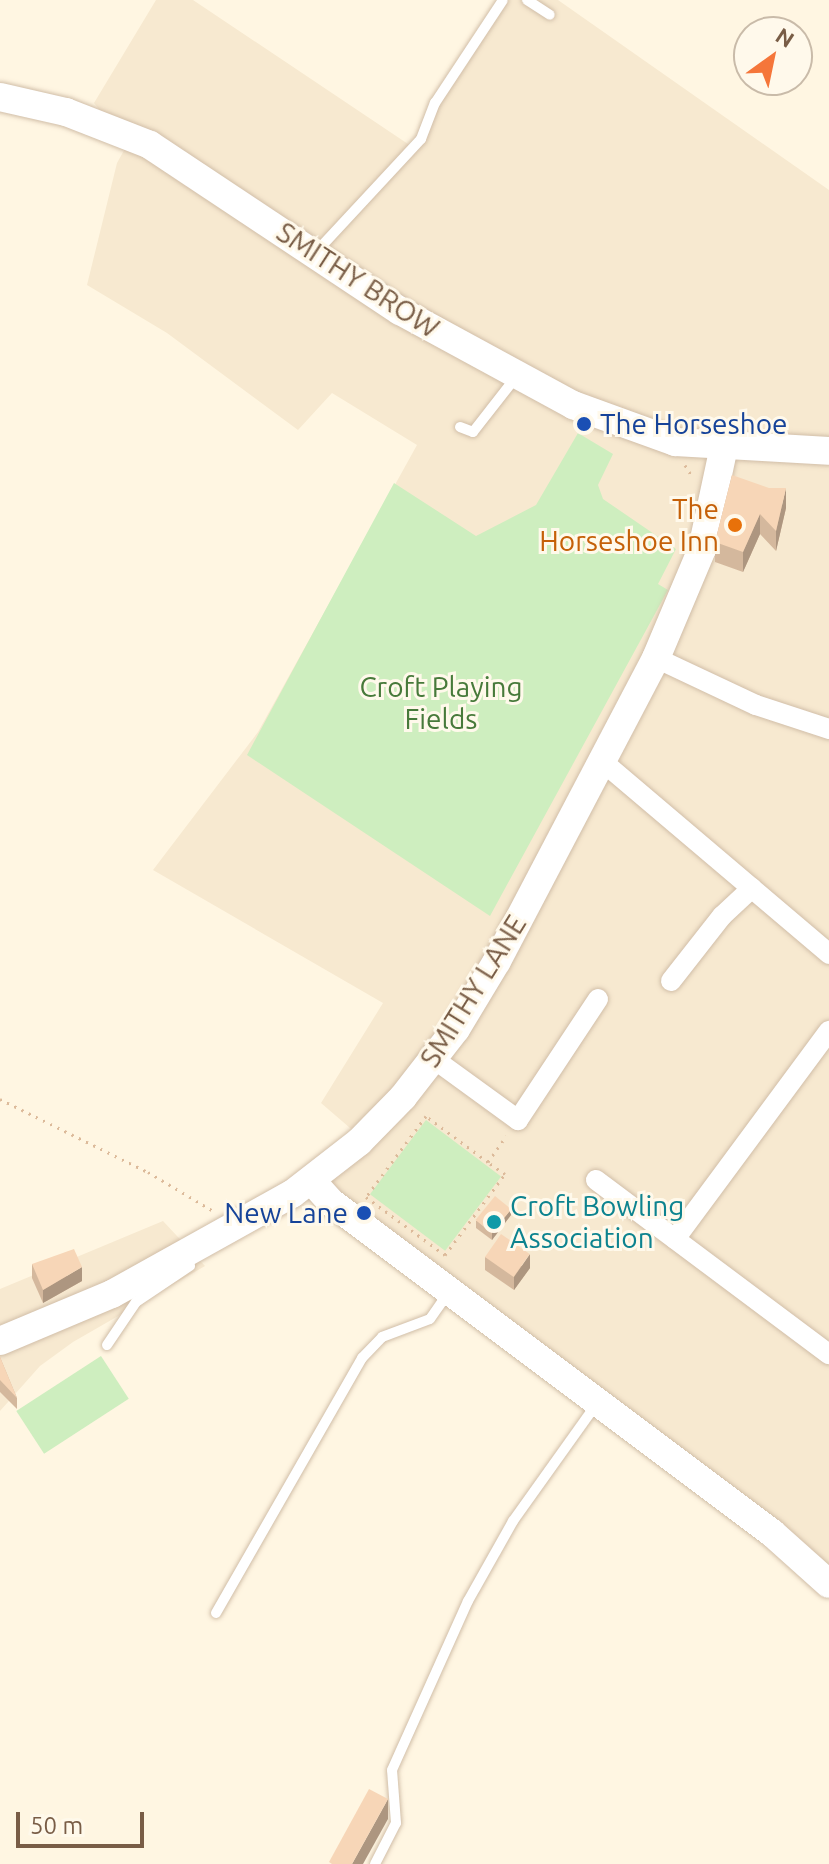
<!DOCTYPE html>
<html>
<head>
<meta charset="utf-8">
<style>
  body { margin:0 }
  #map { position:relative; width:829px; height:1864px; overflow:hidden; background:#fff6e2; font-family:Ubuntu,sans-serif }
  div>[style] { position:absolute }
  .residential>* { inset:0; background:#f7e9d0 }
  .green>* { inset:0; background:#ceeebf; transform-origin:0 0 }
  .path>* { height:3px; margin-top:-1.5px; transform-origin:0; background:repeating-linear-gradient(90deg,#dcba9a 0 2px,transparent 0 8px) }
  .roads { filter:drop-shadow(0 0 2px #d1bea8) drop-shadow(0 0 2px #d1bea8) }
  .lane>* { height:10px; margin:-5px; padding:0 5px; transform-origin:5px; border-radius:5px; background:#fff }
  .street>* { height:20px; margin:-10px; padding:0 10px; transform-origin:10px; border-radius:10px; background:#fff }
  .secondary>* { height:28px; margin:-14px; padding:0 14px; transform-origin:14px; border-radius:14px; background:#fff }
  .wall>* { inset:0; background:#d4b89d }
  .shaded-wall>* { inset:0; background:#ad9680 }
  .building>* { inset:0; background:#f7d6b7; transform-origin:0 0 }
  .dots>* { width:22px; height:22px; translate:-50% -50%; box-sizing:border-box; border:4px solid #fff9eb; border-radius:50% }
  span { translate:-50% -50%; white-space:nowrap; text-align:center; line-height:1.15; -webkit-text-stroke:6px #fff9eb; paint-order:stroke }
  .street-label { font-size:28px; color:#795d46 }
  .transit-label { font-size:28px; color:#164399 }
  .left { translate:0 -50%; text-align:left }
  .right { translate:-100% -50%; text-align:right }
  .food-label { font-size:28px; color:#c56008 }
  .park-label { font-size:28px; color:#477a3a }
  .culture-label { font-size:28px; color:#0d838f }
  .north { position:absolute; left:733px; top:16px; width:80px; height:80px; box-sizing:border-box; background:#fff9eb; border:2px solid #c9bba9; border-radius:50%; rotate:33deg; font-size:22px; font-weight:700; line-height:32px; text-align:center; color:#795d46 }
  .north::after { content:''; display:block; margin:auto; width:28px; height:36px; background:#f5763a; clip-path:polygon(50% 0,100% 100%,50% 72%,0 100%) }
  .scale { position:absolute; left:16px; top:1812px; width:128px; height:36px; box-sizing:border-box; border:4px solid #795d46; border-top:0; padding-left:10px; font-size:24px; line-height:28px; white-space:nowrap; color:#795d46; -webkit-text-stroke:6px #fff9eb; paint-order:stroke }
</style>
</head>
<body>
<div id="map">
  <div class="residential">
    <i style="clip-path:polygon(156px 0,193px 0,411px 146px,498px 0,558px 0,829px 190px,829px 1584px,311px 1180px,364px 1140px,321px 1103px,383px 1003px,153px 870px,258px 732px,417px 445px,332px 393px,298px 430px,167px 333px,87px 285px,117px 163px,127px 145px,94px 103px)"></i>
    <i style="clip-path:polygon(163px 1221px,205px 1266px,73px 1342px,40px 1366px,0 1411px,0 1289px)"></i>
  </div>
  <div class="green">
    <i style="clip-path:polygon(578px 433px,613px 454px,598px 485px,603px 499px,676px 549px,658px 584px,668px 590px,490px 916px,247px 755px,394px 483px,476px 536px,536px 505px)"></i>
    <i style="left:426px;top:1120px;width:94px;height:93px;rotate:37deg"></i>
    <i style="left:101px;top:1356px;width:51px;height:101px;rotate:57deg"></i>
  </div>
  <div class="path">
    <i style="left:685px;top:465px;width:15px;rotate:58deg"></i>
    <i style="left:0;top:1099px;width:165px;rotate:26.3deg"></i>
    <i style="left:148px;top:1172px;width:78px;rotate:30.8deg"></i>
    <i style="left:488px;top:1162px;width:77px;rotate:-143.4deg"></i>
    <i style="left:426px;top:1116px;width:101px;rotate:126.5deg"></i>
    <i style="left:366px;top:1197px;width:98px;rotate:36.3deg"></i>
    <i style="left:445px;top:1255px;width:101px;rotate:-53.5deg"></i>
    <i style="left:505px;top:1174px;width:21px;rotate:-145deg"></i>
    <i style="left:488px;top:1162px;width:32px;rotate:-55deg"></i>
  </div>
  <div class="roads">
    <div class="lane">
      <i style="left:527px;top:0;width:27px;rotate:33deg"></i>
      <i style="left:317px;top:251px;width:153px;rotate:-47.1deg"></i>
      <i style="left:421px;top:139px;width:39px;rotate:-69deg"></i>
      <i style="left:435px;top:103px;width:123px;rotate:-56.6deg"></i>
      <i style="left:460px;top:427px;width:14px;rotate:21deg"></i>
      <i style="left:473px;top:432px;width:70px;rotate:-52deg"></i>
      <i style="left:107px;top:1345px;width:52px;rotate:-56deg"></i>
      <i style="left:136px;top:1302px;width:65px;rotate:-33.7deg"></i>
      <i style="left:216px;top:1613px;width:294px;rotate:-60.2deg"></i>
      <i style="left:362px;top:1358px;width:29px;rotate:-46deg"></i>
      <i style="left:382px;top:1337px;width:51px;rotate:-20.6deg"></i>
      <i style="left:430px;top:1319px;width:33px;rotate:-55deg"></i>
      <i style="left:375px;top:1864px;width:46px;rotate:-62.9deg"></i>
      <i style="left:396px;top:1823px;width:53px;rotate:-94.3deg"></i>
      <i style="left:392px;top:1770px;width:185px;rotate:-65.8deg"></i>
      <i style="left:468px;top:1601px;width:92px;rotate:-60.6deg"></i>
      <i style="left:513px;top:1521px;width:146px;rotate:-54.5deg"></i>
    </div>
    <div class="street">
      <i style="left:656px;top:658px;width:110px;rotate:25.2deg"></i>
      <i style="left:756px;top:705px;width:77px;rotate:18.2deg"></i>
      <i style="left:603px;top:762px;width:297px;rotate:40.3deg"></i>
      <i style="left:671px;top:981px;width:83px;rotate:-51.9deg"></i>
      <i style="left:722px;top:916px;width:41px;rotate:-43deg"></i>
      <i style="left:434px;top:1059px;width:104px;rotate:36deg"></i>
      <i style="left:518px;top:1120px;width:145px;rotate:-56.5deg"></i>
      <i style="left:596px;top:1180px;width:291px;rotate:36.8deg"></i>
      <i style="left:675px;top:1239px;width:259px;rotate:-53.5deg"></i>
    </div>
    <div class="secondary">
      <i style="left:0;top:97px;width:68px;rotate:12.8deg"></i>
      <i style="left:66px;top:112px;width:90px;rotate:21.4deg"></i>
      <i style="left:150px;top:145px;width:300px;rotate:33.6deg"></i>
      <i style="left:400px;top:311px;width:197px;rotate:28.5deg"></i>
      <i style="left:573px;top:405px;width:109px;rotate:19.9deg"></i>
      <i style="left:675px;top:442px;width:154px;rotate:3.3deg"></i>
      <i style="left:311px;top:1180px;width:31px;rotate:48deg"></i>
      <i style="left:332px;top:1203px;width:550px;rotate:36.87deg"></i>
      <i style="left:772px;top:1533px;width:76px;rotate:41.8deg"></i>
      <i style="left:0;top:1341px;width:121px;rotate:-22.8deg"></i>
      <i style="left:112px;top:1294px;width:206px;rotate:-29.1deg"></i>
      <i style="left:292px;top:1194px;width:85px;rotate:-37.8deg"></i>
      <i style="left:359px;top:1142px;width:63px;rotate:-45.6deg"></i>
      <i style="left:403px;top:1097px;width:86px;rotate:-52.1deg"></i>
      <i style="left:456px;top:1029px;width:79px;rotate:-58.9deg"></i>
      <i style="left:497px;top:961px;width:342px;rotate:-62.3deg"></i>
      <i style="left:656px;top:658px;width:118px;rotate:-67.1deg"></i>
      <i style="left:702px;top:549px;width:105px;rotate:-77.9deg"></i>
    </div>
  </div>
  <div class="wall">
    <i style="clip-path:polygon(732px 475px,786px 508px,776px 551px,760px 534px,743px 572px,715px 562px,715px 542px)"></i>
    <i style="clip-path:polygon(511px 1215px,492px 1240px,476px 1228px,476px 1221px)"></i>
    <i style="clip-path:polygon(485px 1257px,530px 1268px,514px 1290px,485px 1270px)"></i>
    <i style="clip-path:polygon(32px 1264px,82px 1281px,43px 1303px,32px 1278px)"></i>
    <i style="clip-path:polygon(0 1357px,17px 1398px,17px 1409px,0 1392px)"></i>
  </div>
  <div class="shaded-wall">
    <i style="clip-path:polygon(786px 488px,786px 508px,776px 551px,776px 531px)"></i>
    <i style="clip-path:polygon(760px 514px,760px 534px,743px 572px,743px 552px)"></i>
    <i style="clip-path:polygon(511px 1209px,511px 1215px,492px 1240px,492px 1233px)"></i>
    <i style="clip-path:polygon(530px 1254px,530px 1268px,514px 1290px,514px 1277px)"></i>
    <i style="clip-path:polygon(82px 1267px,82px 1281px,43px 1303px,43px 1290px)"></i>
    <i style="clip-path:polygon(388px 1799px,388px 1819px,363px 1864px,352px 1864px)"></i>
  </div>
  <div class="building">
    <i style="clip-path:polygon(732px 475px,769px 488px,786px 488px,776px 531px,760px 514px,743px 552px,715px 542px)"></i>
    <i style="left:495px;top:1196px;width:21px;height:31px;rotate:39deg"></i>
    <i style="left:501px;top:1234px;width:35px;height:28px;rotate:35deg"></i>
    <i style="clip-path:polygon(74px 1249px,82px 1267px,43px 1290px,32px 1264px)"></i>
    <i style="clip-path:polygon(0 1357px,17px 1398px,0 1380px)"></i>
    <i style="clip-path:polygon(369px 1789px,388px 1799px,352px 1864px,332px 1864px,329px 1862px)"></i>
  </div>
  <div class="dots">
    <i style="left:584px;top:424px;background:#1a4fb4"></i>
    <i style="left:735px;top:525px;background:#e8710a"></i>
    <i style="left:364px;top:1213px;background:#1a4fb4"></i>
    <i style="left:494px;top:1222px;background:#0f9aa8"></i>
  </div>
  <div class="street-label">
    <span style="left:358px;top:280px;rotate:33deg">SMITHY BROW</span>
    <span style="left:473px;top:991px;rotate:-58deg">SMITHY LANE</span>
  </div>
  <div class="transit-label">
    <span class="left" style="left:600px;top:424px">The Horseshoe</span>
    <span class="right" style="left:348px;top:1213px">New Lane</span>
  </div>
  <div class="food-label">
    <span class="right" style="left:719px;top:525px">The<br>Horseshoe Inn</span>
  </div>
  <div class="park-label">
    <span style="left:441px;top:703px">Croft Playing<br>Fields</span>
  </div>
  <div class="culture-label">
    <span class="left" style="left:510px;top:1222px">Croft Bowling<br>Association</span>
  </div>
  <div class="north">N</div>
  <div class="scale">50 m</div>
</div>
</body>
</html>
